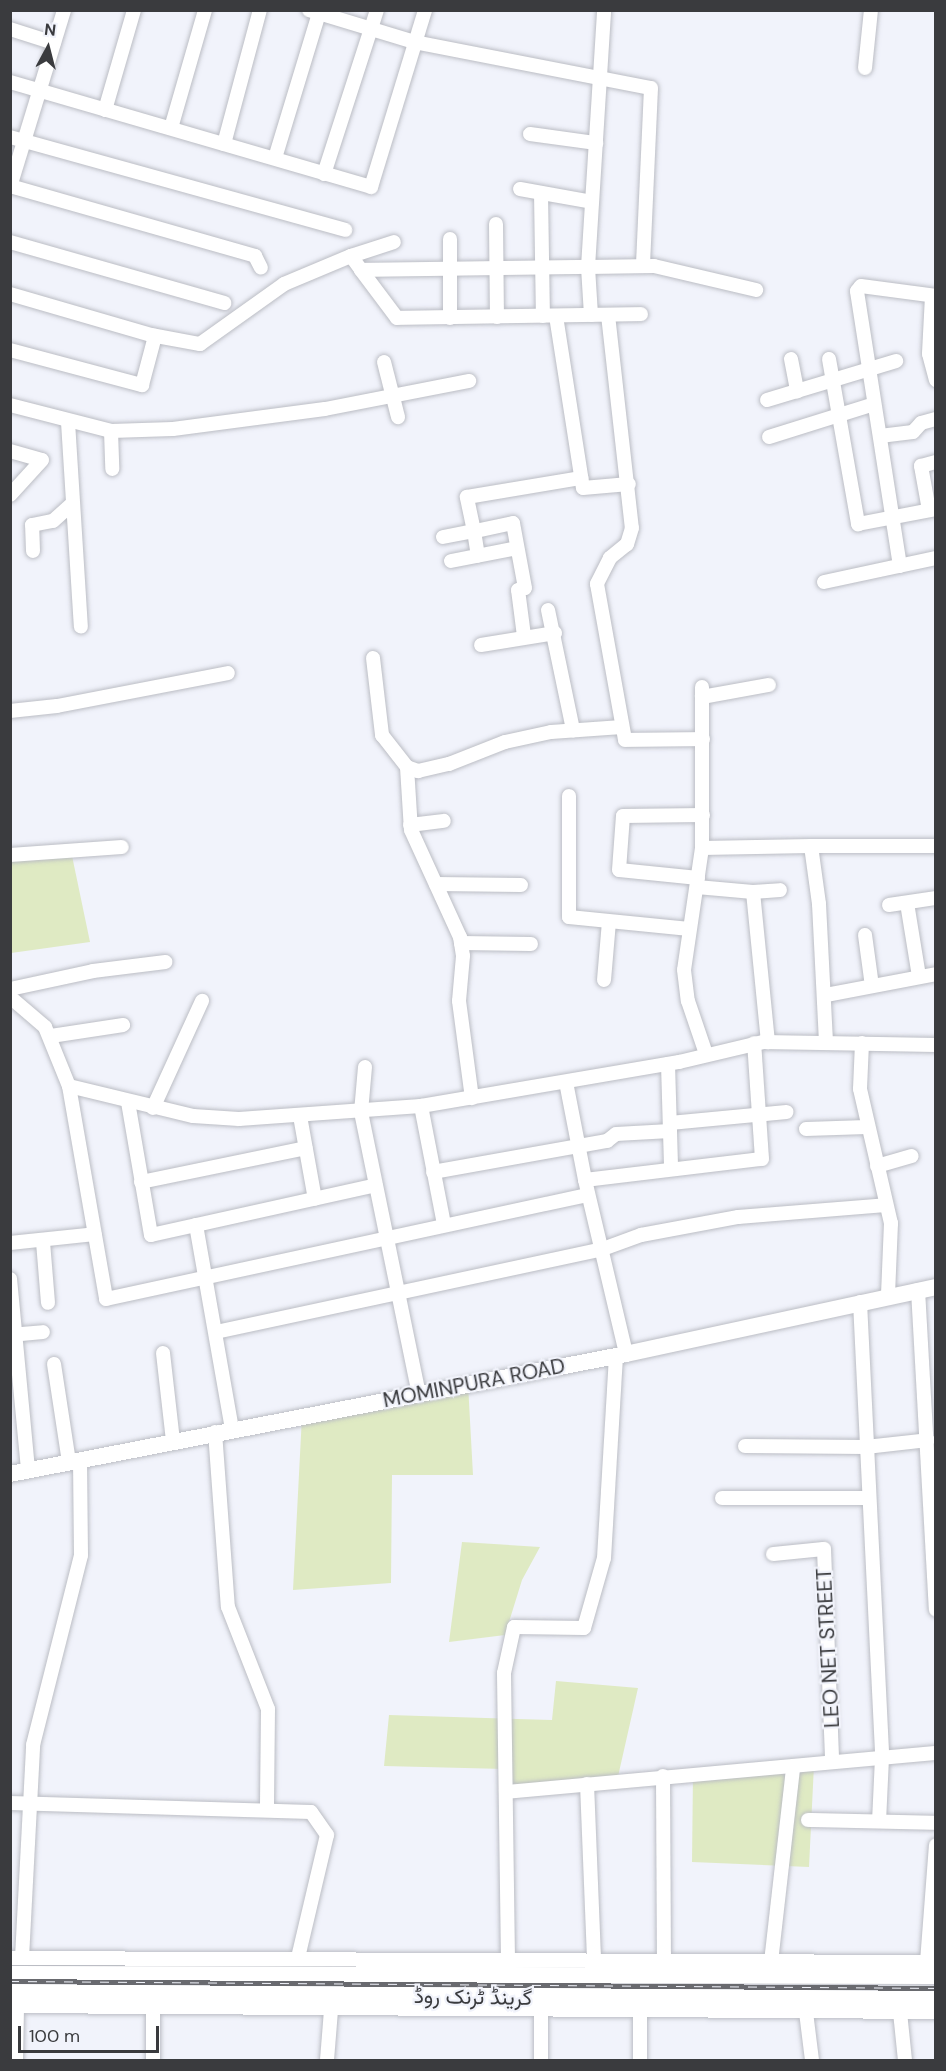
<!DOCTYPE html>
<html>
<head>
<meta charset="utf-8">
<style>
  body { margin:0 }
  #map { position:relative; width:946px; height:2071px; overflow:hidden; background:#f1f3fb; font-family:"DM Sans",Vazirmatn,sans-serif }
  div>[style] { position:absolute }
  .green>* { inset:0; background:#dfeac3 }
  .roads { filter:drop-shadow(0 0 2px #bbbdc4) drop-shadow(0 0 2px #bbbdc4) }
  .minor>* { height:14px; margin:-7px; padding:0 7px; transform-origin:7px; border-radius:7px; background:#fff }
  .major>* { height:16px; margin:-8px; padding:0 8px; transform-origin:8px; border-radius:8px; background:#fff }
  .rail>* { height:5px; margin-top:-2.5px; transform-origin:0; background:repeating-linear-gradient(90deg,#f1f3fb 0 9px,#696a6f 0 18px); box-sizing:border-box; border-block:2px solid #696a6f }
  span { translate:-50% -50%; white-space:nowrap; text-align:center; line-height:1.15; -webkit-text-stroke:4.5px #f1f3fb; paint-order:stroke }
  .street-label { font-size:21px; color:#3a3b3e }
  .frame { position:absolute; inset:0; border:12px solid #3a3b3e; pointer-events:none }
  .north { position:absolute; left:18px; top:18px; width:60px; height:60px; -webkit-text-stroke:4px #f1f3fb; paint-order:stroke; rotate:7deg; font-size:16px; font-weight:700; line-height:24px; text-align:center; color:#3a3b3e }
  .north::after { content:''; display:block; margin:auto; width:21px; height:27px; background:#3a3b3e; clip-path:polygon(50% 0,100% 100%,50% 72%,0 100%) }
  .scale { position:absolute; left:18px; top:2026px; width:141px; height:27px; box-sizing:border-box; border:3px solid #3a3b3e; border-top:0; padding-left:8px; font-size:18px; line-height:21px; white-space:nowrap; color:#3a3b3e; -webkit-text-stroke:4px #f1f3fb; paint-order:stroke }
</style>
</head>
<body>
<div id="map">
  <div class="green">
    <i style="clip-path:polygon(71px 851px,90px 942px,11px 953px,11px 855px)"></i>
    <i style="clip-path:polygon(468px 1384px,473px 1475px,392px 1475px,391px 1583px,293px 1590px,302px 1416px)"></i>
    <i style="clip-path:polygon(462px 1542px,540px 1547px,522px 1580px,505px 1635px,449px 1642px)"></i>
    <i style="clip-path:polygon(556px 1681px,638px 1688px,617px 1781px,506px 1792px,505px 1769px,384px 1766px,389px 1715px,552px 1720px)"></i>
    <i style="clip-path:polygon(814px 1765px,809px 1867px,692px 1862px,693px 1774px)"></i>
  </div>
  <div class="roads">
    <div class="minor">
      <i style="left:309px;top:10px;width:110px;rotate:16.9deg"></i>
      <i style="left:414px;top:42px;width:241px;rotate:11deg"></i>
      <i style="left:651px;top:88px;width:177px;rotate:92.6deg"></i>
      <i style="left:10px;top:29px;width:46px;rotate:17.7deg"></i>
      <i style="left:865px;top:68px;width:58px;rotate:-84.1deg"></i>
      <i style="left:10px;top:82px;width:376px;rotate:16.2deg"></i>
      <i style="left:371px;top:187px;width:185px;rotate:-73deg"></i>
      <i style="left:105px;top:110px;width:104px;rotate:-73.8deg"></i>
      <i style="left:171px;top:128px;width:123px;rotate:-73.9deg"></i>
      <i style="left:530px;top:134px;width:67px;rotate:7.8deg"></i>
      <i style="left:10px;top:137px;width:348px;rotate:15.5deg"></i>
      <i style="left:224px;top:144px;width:139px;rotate:-75deg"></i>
      <i style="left:275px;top:158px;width:155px;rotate:-73.1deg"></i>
      <i style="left:324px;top:174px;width:172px;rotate:-72.1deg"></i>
      <i style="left:10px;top:186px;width:255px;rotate:15.9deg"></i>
      <i style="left:255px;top:256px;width:13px;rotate:63deg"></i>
      <i style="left:10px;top:187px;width:185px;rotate:-73deg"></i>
      <i style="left:520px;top:189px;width:73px;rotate:10.2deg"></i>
      <i style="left:541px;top:193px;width:123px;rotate:89.1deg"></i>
      <i style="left:496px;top:224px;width:93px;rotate:89.4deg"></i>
      <i style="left:450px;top:239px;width:79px;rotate:90deg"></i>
      <i style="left:10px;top:242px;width:223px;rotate:15.9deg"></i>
      <i style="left:351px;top:256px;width:45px;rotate:-18deg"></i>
      <i style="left:361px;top:270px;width:60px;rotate:53.1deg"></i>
      <i style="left:397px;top:318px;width:244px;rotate:-0.9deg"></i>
      <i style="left:10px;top:294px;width:147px;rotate:16.2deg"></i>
      <i style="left:151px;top:335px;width:50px;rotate:10.4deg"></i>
      <i style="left:200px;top:344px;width:103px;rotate:-35.5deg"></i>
      <i style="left:284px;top:284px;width:73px;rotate:-22.7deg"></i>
      <i style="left:351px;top:256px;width:17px;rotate:54deg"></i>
      <i style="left:361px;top:270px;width:227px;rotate:-0.8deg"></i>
      <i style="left:588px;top:267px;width:257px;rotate:-86.4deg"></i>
      <i style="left:932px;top:296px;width:58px;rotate:93deg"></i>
      <i style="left:929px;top:354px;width:27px;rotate:75deg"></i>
      <i style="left:591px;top:315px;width:48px;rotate:-93.6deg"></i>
      <i style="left:588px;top:267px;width:66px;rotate:-0.9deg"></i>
      <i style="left:654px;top:266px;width:105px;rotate:13.2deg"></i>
      <i style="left:608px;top:315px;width:214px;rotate:83.6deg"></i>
      <i style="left:632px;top:528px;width:17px;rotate:107deg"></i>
      <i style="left:627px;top:544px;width:22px;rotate:141deg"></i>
      <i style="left:610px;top:558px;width:29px;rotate:117deg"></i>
      <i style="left:597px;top:584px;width:158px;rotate:79.8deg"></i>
      <i style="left:625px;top:740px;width:78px;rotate:-0.7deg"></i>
      <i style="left:556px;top:316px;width:174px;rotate:81.1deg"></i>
      <i style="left:583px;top:488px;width:46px;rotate:-5deg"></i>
      <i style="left:10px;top:350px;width:137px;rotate:14.9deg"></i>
      <i style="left:142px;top:385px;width:51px;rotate:-75.1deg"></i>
      <i style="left:791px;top:359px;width:33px;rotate:79deg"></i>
      <i style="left:829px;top:359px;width:168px;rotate:80deg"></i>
      <i style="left:858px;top:524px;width:79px;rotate:-10.9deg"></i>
      <i style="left:384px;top:362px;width:57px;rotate:75.7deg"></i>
      <i style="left:767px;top:400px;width:135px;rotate:-16.8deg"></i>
      <i style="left:10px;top:405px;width:104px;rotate:14.4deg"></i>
      <i style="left:111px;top:431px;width:62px;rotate:-1.8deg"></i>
      <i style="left:173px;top:429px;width:153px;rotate:-7.5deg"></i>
      <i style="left:325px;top:409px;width:147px;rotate:-11deg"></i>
      <i style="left:68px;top:422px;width:205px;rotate:86.4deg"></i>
      <i style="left:111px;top:431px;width:38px;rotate:88deg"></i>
      <i style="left:880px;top:436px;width:33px;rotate:-7deg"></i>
      <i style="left:913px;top:432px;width:12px;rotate:-48deg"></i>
      <i style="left:921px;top:423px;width:16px;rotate:-15deg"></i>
      <i style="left:769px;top:437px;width:110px;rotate:-17.4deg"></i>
      <i style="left:10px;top:451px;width:33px;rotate:16deg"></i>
      <i style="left:42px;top:460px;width:47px;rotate:132.4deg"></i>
      <i style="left:929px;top:510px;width:45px;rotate:-100.3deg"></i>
      <i style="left:921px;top:466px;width:16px;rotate:-15deg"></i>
      <i style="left:443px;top:537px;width:32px;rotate:-11deg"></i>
      <i style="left:474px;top:531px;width:25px;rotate:81deg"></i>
      <i style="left:33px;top:551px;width:26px;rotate:-92deg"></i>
      <i style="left:32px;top:525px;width:21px;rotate:-11deg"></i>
      <i style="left:53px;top:521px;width:25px;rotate:-42deg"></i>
      <i style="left:451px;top:561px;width:67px;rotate:-11.1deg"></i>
      <i style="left:900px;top:566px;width:278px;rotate:-98.9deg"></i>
      <i style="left:857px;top:291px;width:6px;rotate:-51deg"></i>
      <i style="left:861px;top:286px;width:76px;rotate:7.6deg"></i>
      <i style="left:824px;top:582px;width:115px;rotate:-12.1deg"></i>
      <i style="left:548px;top:610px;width:123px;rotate:78.2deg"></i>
      <i style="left:524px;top:636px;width:46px;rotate:-97.4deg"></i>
      <i style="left:518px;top:590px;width:7px;rotate:-16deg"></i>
      <i style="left:525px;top:588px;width:66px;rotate:-100.5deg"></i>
      <i style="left:513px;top:523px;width:40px;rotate:168deg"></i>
      <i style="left:474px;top:531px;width:35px;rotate:-102deg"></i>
      <i style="left:467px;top:497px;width:116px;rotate:-9.5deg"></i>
      <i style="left:481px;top:645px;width:75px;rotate:-9.2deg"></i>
      <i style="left:373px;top:658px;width:78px;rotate:83.3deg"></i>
      <i style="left:382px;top:735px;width:41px;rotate:52deg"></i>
      <i style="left:407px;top:767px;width:63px;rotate:86.4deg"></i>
      <i style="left:411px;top:830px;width:118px;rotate:65.4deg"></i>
      <i style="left:460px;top:937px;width:19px;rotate:81deg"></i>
      <i style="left:463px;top:956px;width:45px;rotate:95.1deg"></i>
      <i style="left:459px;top:1001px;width:98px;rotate:82.4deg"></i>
      <i style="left:702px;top:687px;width:161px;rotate:90deg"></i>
      <i style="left:702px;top:848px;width:123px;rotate:98.4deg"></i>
      <i style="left:684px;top:970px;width:31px;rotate:83deg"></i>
      <i style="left:688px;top:1001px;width:56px;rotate:71.2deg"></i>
      <i style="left:702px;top:697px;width:68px;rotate:-10.2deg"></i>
      <i style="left:10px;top:711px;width:47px;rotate:-6.1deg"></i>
      <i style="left:57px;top:706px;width:174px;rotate:-10.9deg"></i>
      <i style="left:407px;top:767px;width:12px;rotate:20deg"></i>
      <i style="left:418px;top:771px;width:32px;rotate:-13deg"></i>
      <i style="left:449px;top:764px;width:60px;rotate:-21.4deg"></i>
      <i style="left:505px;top:742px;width:47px;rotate:-12.3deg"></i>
      <i style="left:551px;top:732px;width:71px;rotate:-4deg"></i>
      <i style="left:569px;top:796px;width:121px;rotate:90deg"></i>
      <i style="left:569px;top:917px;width:121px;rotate:5.7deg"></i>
      <i style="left:410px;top:825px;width:34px;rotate:-7deg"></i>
      <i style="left:811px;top:846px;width:125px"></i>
      <i style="left:702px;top:848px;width:109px;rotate:-1.1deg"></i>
      <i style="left:811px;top:846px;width:59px;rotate:82.1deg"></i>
      <i style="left:819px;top:904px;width:139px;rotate:87.1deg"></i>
      <i style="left:10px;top:855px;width:112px;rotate:-4.1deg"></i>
      <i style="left:698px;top:878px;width:79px;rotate:-174.2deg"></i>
      <i style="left:619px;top:870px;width:54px;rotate:-85.8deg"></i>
      <i style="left:623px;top:816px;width:80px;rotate:-0.7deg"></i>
      <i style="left:436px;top:884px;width:85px;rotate:0.7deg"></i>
      <i style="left:697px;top:887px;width:56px;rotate:5.1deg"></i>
      <i style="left:753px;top:892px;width:151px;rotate:84.3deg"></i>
      <i style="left:753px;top:892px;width:27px;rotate:-4deg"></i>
      <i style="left:907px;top:903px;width:74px;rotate:80.7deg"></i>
      <i style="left:889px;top:905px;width:48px;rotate:-8.5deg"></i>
      <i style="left:865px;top:935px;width:51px;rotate:82.2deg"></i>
      <i style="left:461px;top:943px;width:70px;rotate:0.8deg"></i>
      <i style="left:604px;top:980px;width:58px;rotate:-85.1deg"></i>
      <i style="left:10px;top:989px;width:85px;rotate:-12.2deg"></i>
      <i style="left:93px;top:971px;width:73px;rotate:-7.1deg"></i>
      <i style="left:826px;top:995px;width:112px;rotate:-10.8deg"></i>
      <i style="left:10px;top:997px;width:46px;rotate:40.6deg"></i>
      <i style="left:45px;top:1027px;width:64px;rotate:67.9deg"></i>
      <i style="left:69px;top:1086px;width:128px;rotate:13.6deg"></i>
      <i style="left:193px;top:1116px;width:46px;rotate:3.7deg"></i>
      <i style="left:239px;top:1119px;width:182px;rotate:-4.1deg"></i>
      <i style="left:421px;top:1106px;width:262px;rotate:-9.7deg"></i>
      <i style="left:679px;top:1062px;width:86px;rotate:-13.4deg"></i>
      <i style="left:763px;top:1042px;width:173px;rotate:1deg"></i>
      <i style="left:51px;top:1036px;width:73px;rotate:-8.7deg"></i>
      <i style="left:862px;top:1043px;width:46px;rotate:92.5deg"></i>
      <i style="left:860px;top:1089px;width:138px;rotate:77deg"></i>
      <i style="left:891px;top:1223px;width:73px;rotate:92.4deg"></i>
      <i style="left:668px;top:1064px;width:104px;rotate:88.3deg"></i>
      <i style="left:365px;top:1067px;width:45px;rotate:95.1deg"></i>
      <i style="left:361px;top:1112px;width:288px;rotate:78.4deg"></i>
      <i style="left:566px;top:1082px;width:100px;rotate:79deg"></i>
      <i style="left:585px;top:1180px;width:179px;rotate:76.7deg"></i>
      <i style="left:69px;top:1086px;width:216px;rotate:80.1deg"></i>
      <i style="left:106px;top:1299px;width:493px;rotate:-12.2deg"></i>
      <i style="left:128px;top:1102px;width:135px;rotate:80.2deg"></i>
      <i style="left:151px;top:1235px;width:230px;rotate:-12.5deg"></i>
      <i style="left:421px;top:1106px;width:120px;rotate:79deg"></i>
      <i style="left:153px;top:1108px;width:118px;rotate:-65.4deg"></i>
      <i style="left:300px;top:1116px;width:84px;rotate:79.8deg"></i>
      <i style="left:670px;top:1123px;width:117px;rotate:-5.4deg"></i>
      <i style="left:806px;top:1129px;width:61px;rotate:-1.9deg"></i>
      <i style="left:877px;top:1166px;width:36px;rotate:-16deg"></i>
      <i style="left:433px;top:1172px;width:177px;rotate:-10.1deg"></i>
      <i style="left:607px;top:1141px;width:11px;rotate:-38deg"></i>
      <i style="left:616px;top:1134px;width:54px;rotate:-3.2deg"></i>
      <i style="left:585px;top:1180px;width:178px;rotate:-6.8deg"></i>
      <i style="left:762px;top:1159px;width:116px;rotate:-93.9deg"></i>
      <i style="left:141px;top:1182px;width:168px;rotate:-11.6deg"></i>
      <i style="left:196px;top:1225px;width:207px;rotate:80deg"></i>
      <i style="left:43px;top:1242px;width:61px;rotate:85.3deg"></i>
      <i style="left:10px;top:1243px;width:85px;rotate:-6deg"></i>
      <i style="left:10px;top:1279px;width:193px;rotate:84.6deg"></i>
      <i style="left:918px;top:1290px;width:320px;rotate:86.8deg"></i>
      <i style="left:860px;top:1302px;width:457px;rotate:87.2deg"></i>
      <i style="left:882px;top:1758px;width:63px;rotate:92.7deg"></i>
      <i style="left:216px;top:1332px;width:393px;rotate:-12.1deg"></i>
      <i style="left:600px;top:1250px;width:44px;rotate:-20.1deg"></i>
      <i style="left:641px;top:1235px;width:99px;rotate:-10.5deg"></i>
      <i style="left:738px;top:1217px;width:148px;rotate:-4.6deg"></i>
      <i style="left:10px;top:1335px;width:33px;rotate:-5deg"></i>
      <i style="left:163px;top:1353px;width:89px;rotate:83.5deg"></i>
      <i style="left:54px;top:1364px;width:99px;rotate:81.3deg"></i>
      <i style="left:215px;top:1432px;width:175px;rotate:85.8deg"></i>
      <i style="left:228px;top:1607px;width:110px;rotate:68.6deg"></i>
      <i style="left:268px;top:1709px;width:99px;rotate:90.6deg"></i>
      <i style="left:745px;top:1446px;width:121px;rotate:0.5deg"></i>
      <i style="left:866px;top:1447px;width:62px;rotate:-6.4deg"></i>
      <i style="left:722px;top:1498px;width:147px"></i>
      <i style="left:773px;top:1554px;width:51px;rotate:-5.6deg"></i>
      <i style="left:824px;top:1549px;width:213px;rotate:87.8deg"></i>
      <i style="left:663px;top:1776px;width:185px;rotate:89.7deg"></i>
      <i style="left:587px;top:1784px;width:177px;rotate:87.7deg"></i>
      <i style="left:506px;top:1792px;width:432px;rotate:-5.2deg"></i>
      <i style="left:10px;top:1803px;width:301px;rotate:1.7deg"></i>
      <i style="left:311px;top:1812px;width:28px;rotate:55deg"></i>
      <i style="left:327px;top:1835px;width:126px;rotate:103.3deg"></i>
      <i style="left:808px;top:1820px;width:128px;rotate:1.3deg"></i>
      <i style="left:10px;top:1958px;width:926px;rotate:0.25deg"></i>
      <i style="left:22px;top:1958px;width:213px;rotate:-87deg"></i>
      <i style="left:33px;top:1745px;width:196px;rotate:-75.8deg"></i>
      <i style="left:81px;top:1555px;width:95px;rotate:-90.6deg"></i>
      <i style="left:508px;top:1960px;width:287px;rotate:-90.8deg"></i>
      <i style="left:504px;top:1673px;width:47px;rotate:-77.7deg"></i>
      <i style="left:514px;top:1627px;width:70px;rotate:0.8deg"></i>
      <i style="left:584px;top:1628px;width:73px;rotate:-74.1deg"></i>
      <i style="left:604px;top:1558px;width:202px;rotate:-86.6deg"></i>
      <i style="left:771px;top:1962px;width:195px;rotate:-83.5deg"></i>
      <i style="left:927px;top:1962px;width:117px;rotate:-85.6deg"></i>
      <i style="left:10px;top:2006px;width:926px;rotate:0.37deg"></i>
      <i style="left:806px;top:2012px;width:48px;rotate:82.9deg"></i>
      <i style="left:900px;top:2012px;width:48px;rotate:84.1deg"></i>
      <i style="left:16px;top:2060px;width:54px;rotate:-88.9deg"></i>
      <i style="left:153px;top:2060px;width:53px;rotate:-90deg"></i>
      <i style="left:327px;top:2060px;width:50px;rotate:-85.4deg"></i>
      <i style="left:541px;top:2060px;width:49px;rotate:-90deg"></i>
      <i style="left:640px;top:2060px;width:57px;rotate:-90deg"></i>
    </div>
    <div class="major">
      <i style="left:10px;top:1474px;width:628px;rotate:-11.02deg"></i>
      <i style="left:626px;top:1354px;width:317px;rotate:-12.2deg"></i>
      <i style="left:10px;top:1974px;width:926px;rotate:0.12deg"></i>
      <i style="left:10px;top:1992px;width:926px;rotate:0.43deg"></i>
    </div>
  </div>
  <div class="rail">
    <i style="left:10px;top:1981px;width:926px;rotate:0.43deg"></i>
  </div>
  <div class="street-label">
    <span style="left:474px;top:1383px;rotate:-11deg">MOMINPURA ROAD</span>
    <span style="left:828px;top:1648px;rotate:-93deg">LEO NET STREET</span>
    <span style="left:473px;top:1997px;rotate:1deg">گرینڈ ٹرنک روڈ</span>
  </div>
  <div class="frame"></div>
  <div class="north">N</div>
  <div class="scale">100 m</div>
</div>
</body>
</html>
